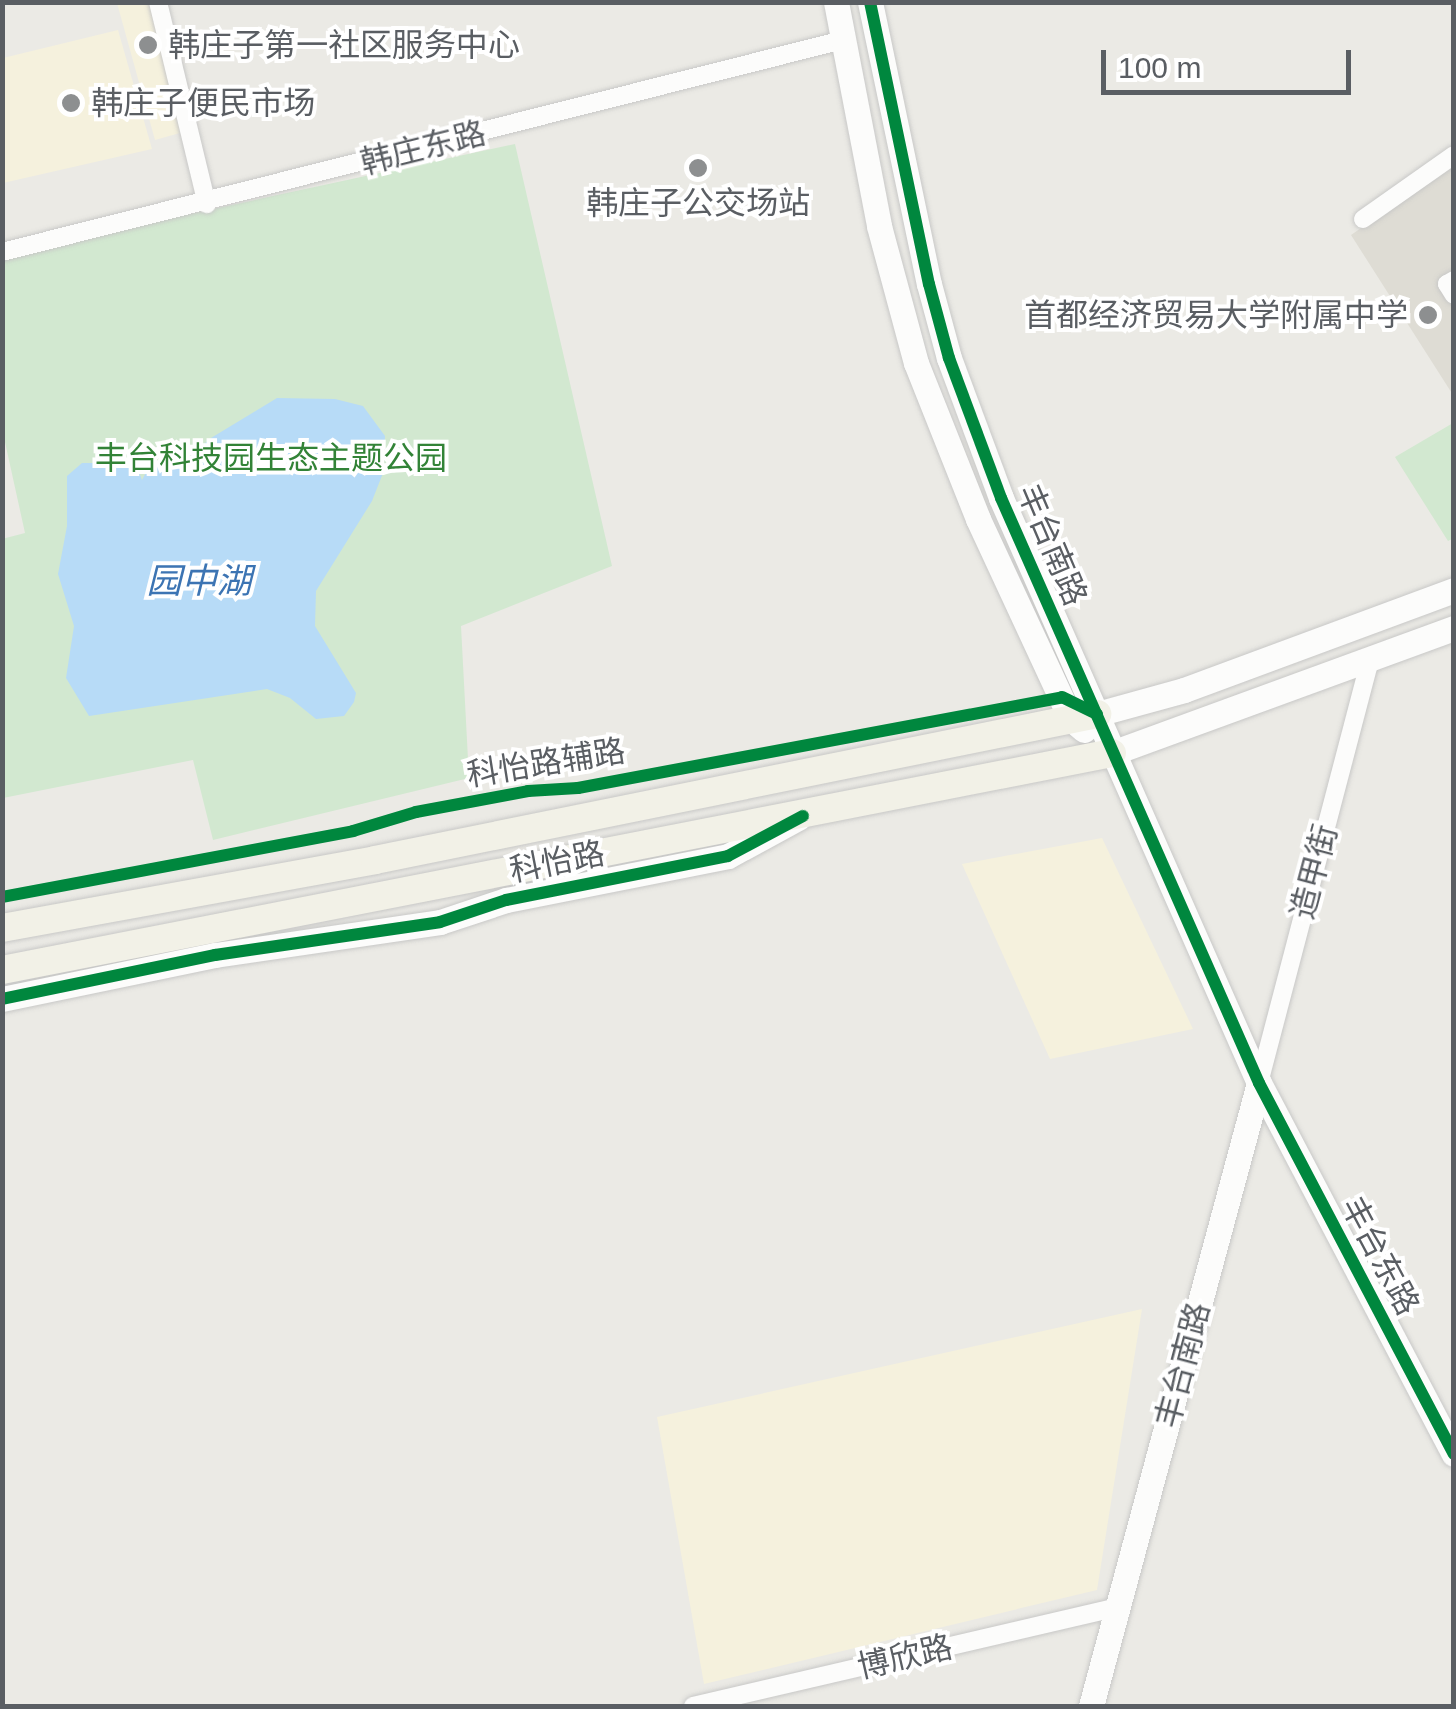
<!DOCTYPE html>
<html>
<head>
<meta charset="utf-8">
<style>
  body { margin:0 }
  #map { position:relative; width:1456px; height:1709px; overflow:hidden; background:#ebeae5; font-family:Helvetica,"Noto Sans SC",sans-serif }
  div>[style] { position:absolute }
  .commercial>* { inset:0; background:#f5f1dd }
  .education>* { inset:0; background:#dedcd4 }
  .green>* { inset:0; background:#d2e8d0 }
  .water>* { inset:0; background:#b7dbf7 }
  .roads { filter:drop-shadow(0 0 2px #c8c8c7) drop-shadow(0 0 2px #c8c8c7) }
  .street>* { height:18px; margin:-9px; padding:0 9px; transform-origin:9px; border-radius:9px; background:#fcfcfb }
  .secondary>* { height:25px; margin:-12.5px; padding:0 12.5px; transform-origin:12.5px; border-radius:12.5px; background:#fcfcfb }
  .primary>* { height:28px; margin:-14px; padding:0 14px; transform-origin:14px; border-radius:14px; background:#f2f1e7 }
  .cycleway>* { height:12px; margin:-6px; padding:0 6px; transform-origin:6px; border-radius:6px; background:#00873e }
  .dots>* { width:28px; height:28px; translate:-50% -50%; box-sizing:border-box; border:5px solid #fff; border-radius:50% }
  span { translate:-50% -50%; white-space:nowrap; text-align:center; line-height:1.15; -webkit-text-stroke:8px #fff; paint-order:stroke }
  .poi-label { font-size:32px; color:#5a5e63 }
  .left { translate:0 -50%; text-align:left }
  .right { translate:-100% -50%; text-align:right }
  .street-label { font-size:32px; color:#5a5e63 }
  .park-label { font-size:32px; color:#328337 }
  .water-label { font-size:35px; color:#3c74b3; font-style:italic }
  .frame { position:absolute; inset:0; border:5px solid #5a5e63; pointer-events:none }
  .scale { position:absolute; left:1101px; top:50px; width:250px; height:45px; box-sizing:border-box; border:5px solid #5a5e63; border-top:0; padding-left:12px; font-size:30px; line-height:35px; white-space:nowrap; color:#5a5e63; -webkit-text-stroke:8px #fff; paint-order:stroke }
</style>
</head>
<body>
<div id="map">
  <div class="commercial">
    <i style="clip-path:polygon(117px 3px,150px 3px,180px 133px,155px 140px)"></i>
    <i style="clip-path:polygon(118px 30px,152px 149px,3px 183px,3px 58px)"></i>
    <i style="clip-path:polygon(1102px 838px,1193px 1029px,1050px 1059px,962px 864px)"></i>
    <i style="clip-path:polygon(1142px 1309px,1097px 1590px,704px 1684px,657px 1417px)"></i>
  </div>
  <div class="education">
    <i style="clip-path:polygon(1453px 164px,1453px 395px,1351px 235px)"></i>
  </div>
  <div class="green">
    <i style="clip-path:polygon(515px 144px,612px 566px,461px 626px,469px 778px,213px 840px,193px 760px,3px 798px,2px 539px,25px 533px,3px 433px,3px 254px)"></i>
    <i style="clip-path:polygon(1453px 423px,1454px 538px,1448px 541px,1395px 457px)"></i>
  </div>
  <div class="water">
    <i style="clip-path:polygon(277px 398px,335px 399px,363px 406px,385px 436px,383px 473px,372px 501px,316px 591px,315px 626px,356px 693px,354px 702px,344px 716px,316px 719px,290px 698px,267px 689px,89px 716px,66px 678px,74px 626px,58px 574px,67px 526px,67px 476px,82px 463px,125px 463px,137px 467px,142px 480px,150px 465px,186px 460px,211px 438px)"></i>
  </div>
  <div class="roads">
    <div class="street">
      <i style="left:158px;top:2px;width:208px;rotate:76.4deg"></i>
      <i style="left:1363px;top:219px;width:111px;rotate:-35.1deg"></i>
      <i style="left:2px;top:252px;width:867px;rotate:-14.15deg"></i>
      <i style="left:1454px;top:280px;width:8px;rotate:150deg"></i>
      <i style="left:1447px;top:284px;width:13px;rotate:58deg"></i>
      <i style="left:1259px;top:1083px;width:436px;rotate:-75.3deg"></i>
      <i style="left:693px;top:1706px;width:436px;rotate:-13.1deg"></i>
    </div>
    <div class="secondary">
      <i style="left:836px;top:2px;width:228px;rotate:79.1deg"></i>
      <i style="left:879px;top:226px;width:142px;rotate:74.9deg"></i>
      <i style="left:916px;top:363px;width:168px;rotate:68.3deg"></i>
      <i style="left:978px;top:519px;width:221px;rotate:65.1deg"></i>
      <i style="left:1071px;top:719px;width:17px;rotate:40deg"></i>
      <i style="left:870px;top:2px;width:288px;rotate:78.2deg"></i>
      <i style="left:929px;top:284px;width:77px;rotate:74.9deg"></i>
      <i style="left:949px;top:358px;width:149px;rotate:69.6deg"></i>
      <i style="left:1001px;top:498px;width:639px;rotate:66.2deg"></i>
      <i style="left:1259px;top:1083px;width:419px;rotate:62.3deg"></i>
      <i style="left:1097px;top:714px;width:90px;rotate:-15.4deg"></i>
      <i style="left:1184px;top:690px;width:288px;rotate:-20.3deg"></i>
      <i style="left:1112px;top:753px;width:364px;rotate:-20.1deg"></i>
      <i style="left:2px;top:999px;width:217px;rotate:-11.7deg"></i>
      <i style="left:215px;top:955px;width:227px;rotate:-8.3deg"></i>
      <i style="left:440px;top:922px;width:70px;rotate:-18.4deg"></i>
      <i style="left:506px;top:900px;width:226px;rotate:-11.2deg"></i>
      <i style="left:728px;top:856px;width:80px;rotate:-28.5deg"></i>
      <i style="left:1091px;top:1706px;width:645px;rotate:-74.91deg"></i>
    </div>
    <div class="primary">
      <i style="left:2px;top:928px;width:379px;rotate:-10.3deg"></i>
      <i style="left:375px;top:860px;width:737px;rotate:-11.43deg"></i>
      <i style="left:2px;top:970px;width:1131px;rotate:-11.06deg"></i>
    </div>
  </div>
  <div class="cycleway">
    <i style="left:870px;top:2px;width:288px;rotate:78.2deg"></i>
    <i style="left:929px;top:284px;width:77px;rotate:74.9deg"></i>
    <i style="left:949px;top:358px;width:149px;rotate:69.6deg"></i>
    <i style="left:1001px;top:498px;width:639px;rotate:66.2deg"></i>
    <i style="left:1259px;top:1083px;width:419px;rotate:62.3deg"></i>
    <i style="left:2px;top:897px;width:357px;rotate:-10.6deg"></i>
    <i style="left:353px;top:831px;width:66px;rotate:-16.8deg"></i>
    <i style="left:416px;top:812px;width:114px;rotate:-10.6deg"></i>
    <i style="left:528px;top:791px;width:50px;rotate:-3.4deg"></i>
    <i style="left:578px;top:788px;width:492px;rotate:-10.6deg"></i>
    <i style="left:1062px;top:697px;width:39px;rotate:26deg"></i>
    <i style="left:2px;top:999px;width:217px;rotate:-11.7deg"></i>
    <i style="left:215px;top:955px;width:227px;rotate:-8.3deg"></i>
    <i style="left:440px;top:922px;width:70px;rotate:-18.4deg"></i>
    <i style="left:506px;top:900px;width:226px;rotate:-11.2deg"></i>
    <i style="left:728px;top:856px;width:85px;rotate:-28.1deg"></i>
  </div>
  <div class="dots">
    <i style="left:148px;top:45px;background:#8d8f90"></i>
    <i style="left:71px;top:103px;background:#8d8f90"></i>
    <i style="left:698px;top:168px;background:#8d8f90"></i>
    <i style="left:1428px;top:315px;background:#8d8f90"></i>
  </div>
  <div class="poi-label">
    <span class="left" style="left:168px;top:45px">韩庄子第一社区服务中心</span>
    <span class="left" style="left:91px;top:103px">韩庄子便民市场</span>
    <span style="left:698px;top:203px">韩庄子公交场站</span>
    <span class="right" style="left:1408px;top:315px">首都经济贸易大学附属中学</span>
  </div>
  <div class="street-label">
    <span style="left:423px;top:148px;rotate:-14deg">韩庄东路</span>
    <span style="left:1052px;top:545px;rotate:67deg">丰台南路</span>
    <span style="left:546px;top:763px;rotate:-9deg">科怡路辅路</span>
    <span style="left:557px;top:862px;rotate:-11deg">科怡路</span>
    <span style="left:1314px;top:872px;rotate:-75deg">造甲街</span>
    <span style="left:1380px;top:1256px;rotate:62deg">丰台东路</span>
    <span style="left:1183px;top:1365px;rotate:-75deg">丰台南路</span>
    <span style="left:905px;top:1657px;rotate:-13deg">博欣路</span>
  </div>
  <div class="park-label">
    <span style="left:271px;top:458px">丰台科技园生态主题公园</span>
  </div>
  <div class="water-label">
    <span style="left:199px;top:581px">园中湖</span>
  </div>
  <div class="frame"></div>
  <div class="scale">100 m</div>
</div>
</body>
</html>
